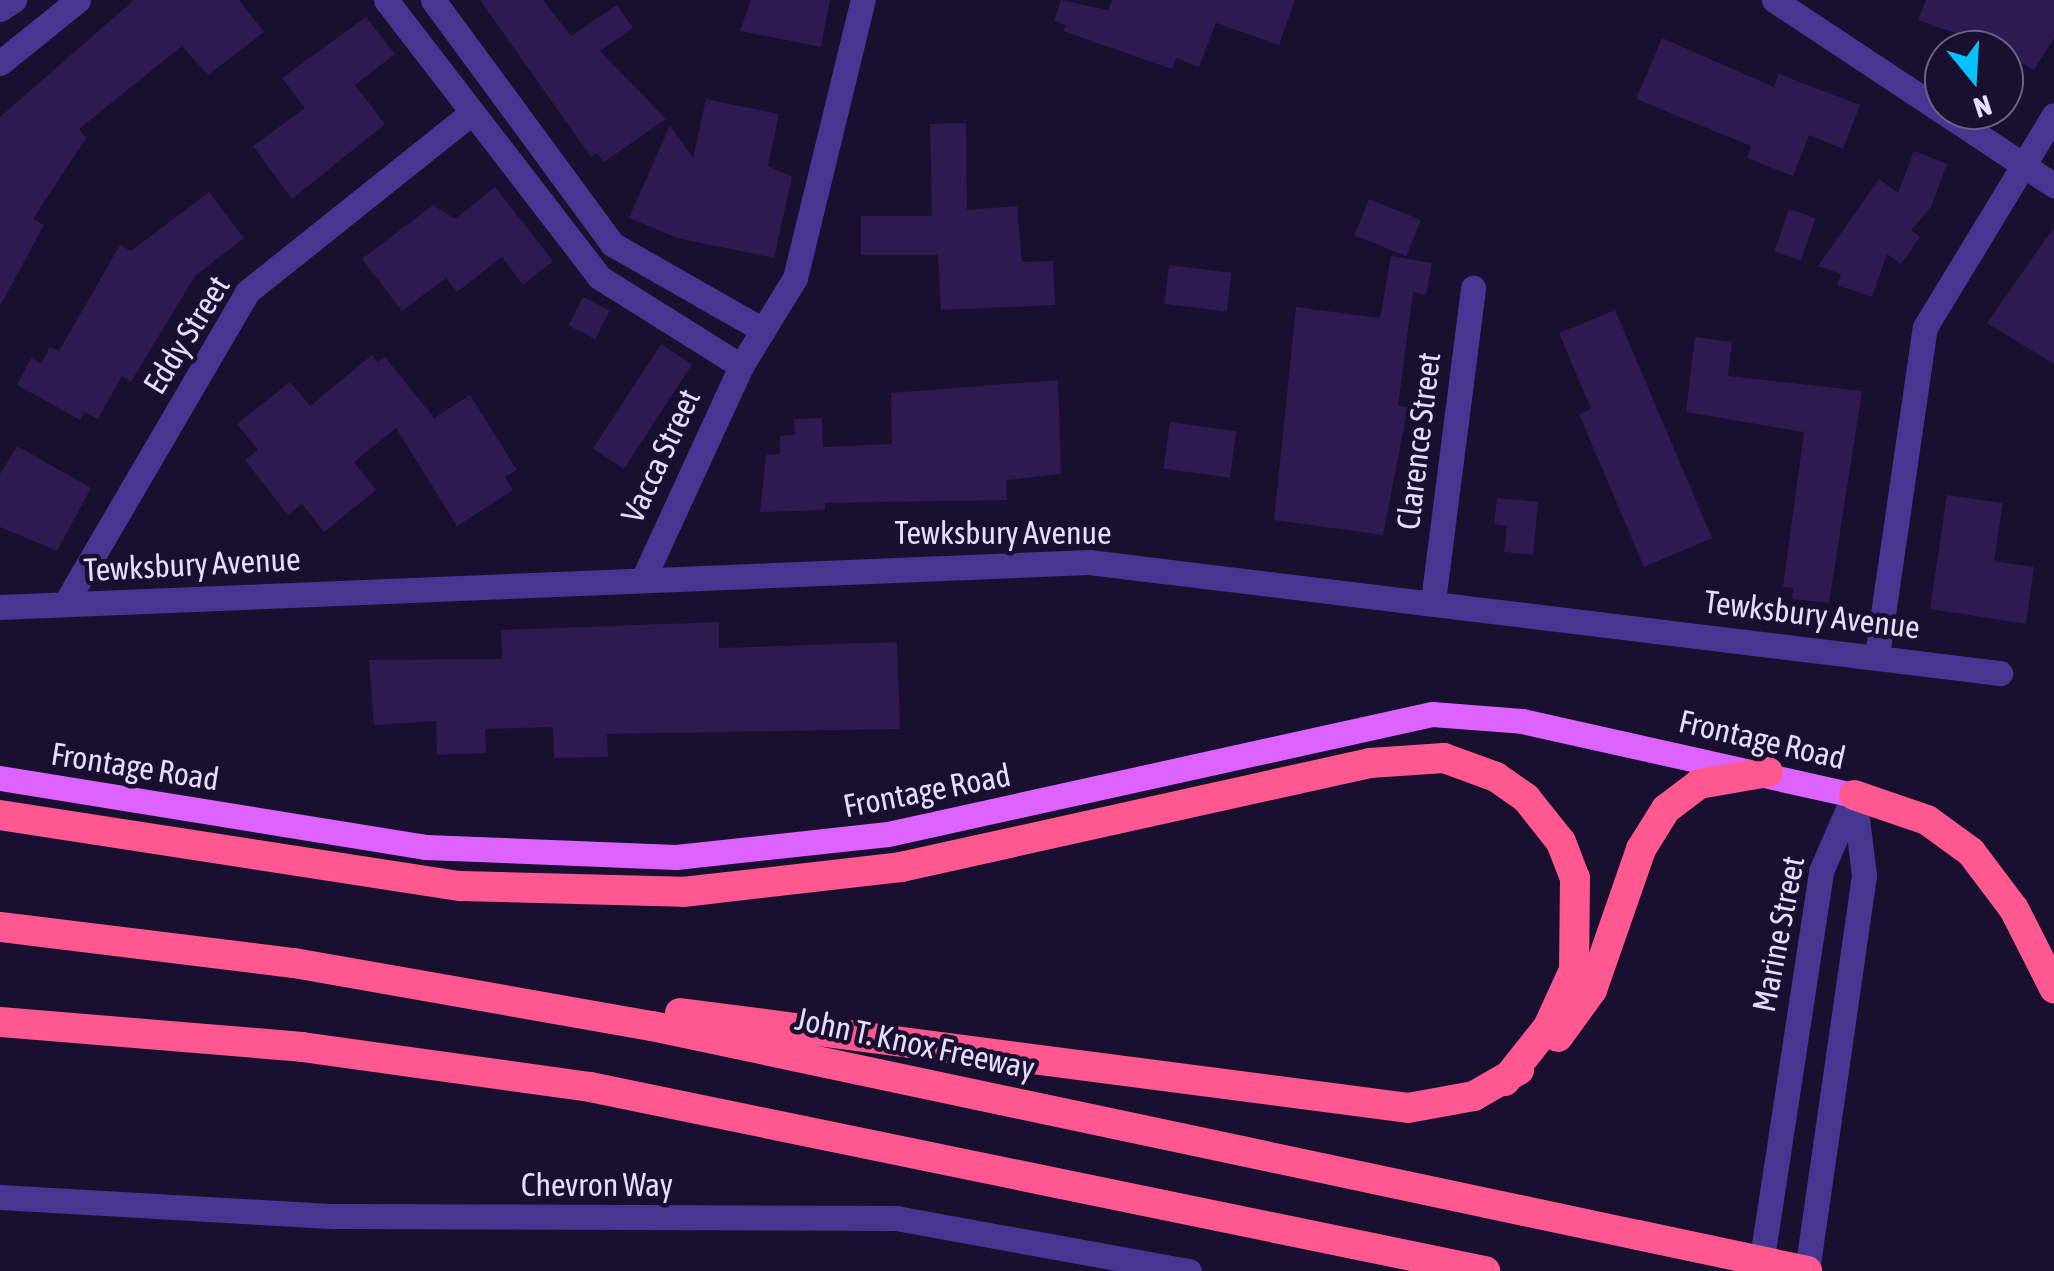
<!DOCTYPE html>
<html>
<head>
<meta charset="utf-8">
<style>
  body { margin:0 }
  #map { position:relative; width:2054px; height:1271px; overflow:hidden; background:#190f2e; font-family:"Asap Condensed",sans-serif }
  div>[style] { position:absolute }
  .building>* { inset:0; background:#2d1a51; transform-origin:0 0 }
  .minor>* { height:25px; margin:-12.5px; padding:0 12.5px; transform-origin:12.5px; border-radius:12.5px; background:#473691 }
  .major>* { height:25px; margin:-12.5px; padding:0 12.5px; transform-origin:12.5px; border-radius:12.5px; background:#dc63ff }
  .highway>* { height:30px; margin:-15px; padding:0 15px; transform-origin:15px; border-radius:15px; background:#ff578f }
  .highway-bridge>* { height:30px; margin:-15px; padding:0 15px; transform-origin:15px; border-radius:15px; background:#ff578f }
  span { translate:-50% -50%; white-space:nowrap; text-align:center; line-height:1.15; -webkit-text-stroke:9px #190f2e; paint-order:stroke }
  .street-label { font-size:32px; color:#e5dcff }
  .north { position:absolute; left:1924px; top:30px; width:100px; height:100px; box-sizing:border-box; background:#190f2e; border:2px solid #6b6182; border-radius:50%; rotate:162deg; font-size:28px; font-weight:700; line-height:40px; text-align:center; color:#e5dcff }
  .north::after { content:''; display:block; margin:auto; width:35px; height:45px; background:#08c1ff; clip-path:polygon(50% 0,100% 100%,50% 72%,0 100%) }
</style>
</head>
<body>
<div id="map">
  <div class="building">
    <i style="clip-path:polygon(134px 0,239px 0,264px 32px,208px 75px,182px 46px,79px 129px,86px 138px,33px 219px,44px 225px,0 306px,0 117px)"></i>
    <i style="clip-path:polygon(480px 0,543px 0,571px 36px,617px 5px,633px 28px,600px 51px,666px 119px,604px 162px,597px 153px,591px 157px)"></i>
    <i style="clip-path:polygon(751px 0,830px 0,821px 47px,740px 31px)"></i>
    <i style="clip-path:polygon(1061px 0,1108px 10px,1112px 0,1295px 0,1279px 45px,1216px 23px,1199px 67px,1176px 58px,1172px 69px,1063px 31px,1066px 25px,1054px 21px)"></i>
    <i style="clip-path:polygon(1926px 0,2054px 0,2054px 38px,2034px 70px,2022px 63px,2004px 95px,2004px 50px,1918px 20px)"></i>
    <i style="clip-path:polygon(366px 17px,395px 54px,355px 85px,385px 124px,292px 199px,253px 146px,305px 108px,282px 78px)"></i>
    <i style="clip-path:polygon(1662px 38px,1774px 87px,1779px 74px,1860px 105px,1843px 149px,1809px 135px,1793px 176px,1747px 158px,1751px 146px,1636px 99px)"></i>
    <i style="clip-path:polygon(706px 99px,779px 114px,768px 166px,792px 177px,774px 258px,677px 238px,629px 218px,670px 125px,693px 158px)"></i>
    <i style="clip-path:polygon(966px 123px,967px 210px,1017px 206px,1022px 262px,1053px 261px,1055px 305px,941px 310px,938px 255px,861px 255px,861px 216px,932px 216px,930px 124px)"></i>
    <i style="clip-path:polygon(1914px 151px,1947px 164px,1931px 207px,1911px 230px,1920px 237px,1901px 264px,1887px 254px,1872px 297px,1837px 285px,1841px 274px,1818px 266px,1879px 179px,1898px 193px)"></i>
    <i style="clip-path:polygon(495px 187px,553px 261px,523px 285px,502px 257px,457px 292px,446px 278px,402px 311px,362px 259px,433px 205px,455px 219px)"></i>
    <i style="clip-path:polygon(209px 192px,244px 238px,195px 276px,131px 382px,122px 376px,98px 419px,84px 412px,80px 420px,17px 385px,31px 358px,41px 363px,50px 347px,59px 351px,120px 245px,131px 251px)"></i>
    <i style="left:1369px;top:199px;width:56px;height:39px;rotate:22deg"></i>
    <i style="left:1789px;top:209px;width:28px;height:45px;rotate:19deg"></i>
    <i style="clip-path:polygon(2054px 227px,2054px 364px,1987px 323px)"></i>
    <i style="clip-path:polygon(1391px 256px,1432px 263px,1426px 295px,1413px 292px,1398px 406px,1408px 407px,1383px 535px,1274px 520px,1296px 307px,1380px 318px)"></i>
    <i style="left:1169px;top:265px;width:63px;height:39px;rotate:7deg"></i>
    <i style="left:583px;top:297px;width:30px;height:32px;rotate:27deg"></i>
    <i style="clip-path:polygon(1615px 310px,1712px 538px,1644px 567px,1579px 414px,1591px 409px,1559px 333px)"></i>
    <i style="clip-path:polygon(1695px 337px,1732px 342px,1728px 376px,1862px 391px,1829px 603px,1792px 599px,1793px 588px,1783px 587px,1804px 432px,1686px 412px)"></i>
    <i style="left:661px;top:344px;width:37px;height:125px;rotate:33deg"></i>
    <i style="clip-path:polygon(372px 355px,378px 362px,385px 357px,434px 418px,470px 395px,517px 470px,505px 477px,513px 490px,457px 526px,396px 428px,354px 462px,376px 490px,324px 532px,302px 504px,288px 515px,245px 460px,258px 450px,237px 424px,290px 382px,310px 406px)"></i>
    <i style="clip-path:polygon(1058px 380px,1061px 474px,1006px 480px,1007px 500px,825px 503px,825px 510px,760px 512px,766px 455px,780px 454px,780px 436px,795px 435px,794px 419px,822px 418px,823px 447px,892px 444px,891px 393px)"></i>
    <i style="left:1170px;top:422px;width:67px;height:47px;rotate:8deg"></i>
    <i style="clip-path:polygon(17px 446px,91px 488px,57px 551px,0 527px,0 474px)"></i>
    <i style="clip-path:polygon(1947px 495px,2003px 503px,1994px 561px,2034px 567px,2026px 624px,1930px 609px)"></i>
    <i style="clip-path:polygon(1497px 498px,1538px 502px,1533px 555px,1504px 552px,1507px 526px,1494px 524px)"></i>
    <i style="clip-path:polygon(719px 622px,719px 648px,897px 642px,900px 729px,607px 734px,608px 757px,554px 758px,553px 727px,485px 729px,486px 753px,437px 755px,436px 721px,374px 725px,369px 660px,502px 659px,501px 630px)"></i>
  </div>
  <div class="minor">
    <i style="left:386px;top:0;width:349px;rotate:52.4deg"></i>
    <i style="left:599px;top:277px;width:168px;rotate:32.1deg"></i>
    <i style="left:433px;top:0;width:303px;rotate:53.7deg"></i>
    <i style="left:612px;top:244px;width:174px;rotate:29.7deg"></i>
    <i style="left:1774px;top:0;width:336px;rotate:33.5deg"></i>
    <i style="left:0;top:9px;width:17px;rotate:-33deg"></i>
    <i style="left:0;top:63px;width:100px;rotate:-38.9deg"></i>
    <i style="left:645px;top:575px;width:230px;rotate:-65.3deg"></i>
    <i style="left:741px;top:366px;width:103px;rotate:-58.5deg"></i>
    <i style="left:795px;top:278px;width:286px;rotate:-76.3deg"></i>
    <i style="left:1433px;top:601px;width:316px;rotate:-82.7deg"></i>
    <i style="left:65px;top:604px;width:361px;rotate:-59.7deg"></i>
    <i style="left:247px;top:292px;width:285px;rotate:-38.6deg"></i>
    <i style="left:0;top:607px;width:1090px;rotate:-2.37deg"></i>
    <i style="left:1089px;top:562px;width:918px;rotate:6.95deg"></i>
    <i style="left:1877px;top:655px;width:331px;rotate:-81.7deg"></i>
    <i style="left:1925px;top:327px;width:248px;rotate:-58.7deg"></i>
    <i style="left:0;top:1197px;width:335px;rotate:3.3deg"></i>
    <i style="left:334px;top:1216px;width:562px;rotate:0.2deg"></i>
    <i style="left:896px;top:1218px;width:298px;rotate:10.3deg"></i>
    <i style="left:1760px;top:1271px;width:405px;rotate:-81.3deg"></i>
    <i style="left:1821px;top:871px;width:83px;rotate:-66.5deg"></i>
    <i style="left:1807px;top:1271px;width:400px;rotate:-81.8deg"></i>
    <i style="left:1864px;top:875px;width:81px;rotate:-97.1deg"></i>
  </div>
  <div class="major">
    <i style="left:0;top:778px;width:432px;rotate:9.2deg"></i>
    <i style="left:426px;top:847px;width:250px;rotate:2.3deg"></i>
    <i style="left:676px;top:857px;width:213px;rotate:-6.2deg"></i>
    <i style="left:888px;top:834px;width:557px;rotate:-12.44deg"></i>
    <i style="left:1432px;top:714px;width:90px;rotate:4.4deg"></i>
    <i style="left:1522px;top:721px;width:340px;rotate:12.6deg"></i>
  </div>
  <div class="highway">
    <i style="left:1854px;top:795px;width:77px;rotate:18.9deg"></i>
    <i style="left:1927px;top:820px;width:54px;rotate:36deg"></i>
    <i style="left:1971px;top:852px;width:71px;rotate:53deg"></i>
    <i style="left:2014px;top:909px;width:89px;rotate:63.1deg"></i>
    <i style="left:0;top:815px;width:466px;rotate:8.8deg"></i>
    <i style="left:461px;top:886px;width:222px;rotate:1.5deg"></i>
    <i style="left:683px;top:892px;width:219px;rotate:-6.5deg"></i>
    <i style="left:901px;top:867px;width:480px;rotate:-12.5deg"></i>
    <i style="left:1370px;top:763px;width:74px;rotate:-3.9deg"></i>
    <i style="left:1444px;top:758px;width:55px;rotate:20.1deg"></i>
    <i style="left:1496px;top:777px;width:37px;rotate:35deg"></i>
    <i style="left:1526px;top:798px;width:56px;rotate:51.5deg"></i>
    <i style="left:1561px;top:842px;width:39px;rotate:69deg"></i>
    <i style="left:1575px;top:878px;width:92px;rotate:90.6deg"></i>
    <i style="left:1574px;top:970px;width:63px;rotate:114.5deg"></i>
    <i style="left:1548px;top:1027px;width:69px;rotate:128.5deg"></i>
    <i style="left:0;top:927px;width:296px;rotate:7deg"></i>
    <i style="left:294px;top:963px;width:364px;rotate:10deg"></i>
    <i style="left:652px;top:1026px;width:1008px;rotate:11.97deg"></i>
    <i style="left:680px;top:1013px;width:734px;rotate:7.43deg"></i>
    <i style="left:1408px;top:1108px;width:67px;rotate:-10.3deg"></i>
    <i style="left:1474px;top:1096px;width:52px;rotate:-30deg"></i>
    <i style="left:0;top:1022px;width:303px;rotate:4.7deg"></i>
    <i style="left:302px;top:1047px;width:291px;rotate:7.9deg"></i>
    <i style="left:590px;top:1087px;width:914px;rotate:11.62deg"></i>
    <i style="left:1558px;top:1037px;width:58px;rotate:-54.1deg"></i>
    <i style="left:1592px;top:990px;width:149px;rotate:-70.8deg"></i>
    <i style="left:1641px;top:849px;width:47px;rotate:-58deg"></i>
    <i style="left:1666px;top:809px;width:41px;rotate:-37.1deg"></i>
    <i style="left:1699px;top:784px;width:70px;rotate:-9.9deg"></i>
  </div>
  <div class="highway-bridge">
    <i style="left:1638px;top:1235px;width:173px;rotate:12deg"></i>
  </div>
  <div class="street-label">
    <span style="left:187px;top:335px;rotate:-58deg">Eddy Street</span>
    <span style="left:1419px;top:441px;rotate:-83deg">Clarence Street</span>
    <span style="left:661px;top:456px;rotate:-65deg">Vacca Street</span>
    <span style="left:1003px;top:533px">Tewksbury Avenue</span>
    <span style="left:192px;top:565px;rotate:-3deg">Tewksbury Avenue</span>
    <span style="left:1812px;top:615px;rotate:7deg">Tewksbury Avenue</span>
    <span style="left:1762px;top:740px;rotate:13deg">Frontage Road</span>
    <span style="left:135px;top:767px;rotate:9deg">Frontage Road</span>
    <span style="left:927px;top:791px;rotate:-11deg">Frontage Road</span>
    <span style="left:1779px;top:934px;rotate:-79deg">Marine Street</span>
    <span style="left:915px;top:1044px;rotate:12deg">John T. Knox Freeway</span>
    <span style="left:597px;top:1185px">Chevron Way</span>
  </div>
  <div class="north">N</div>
</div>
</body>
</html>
